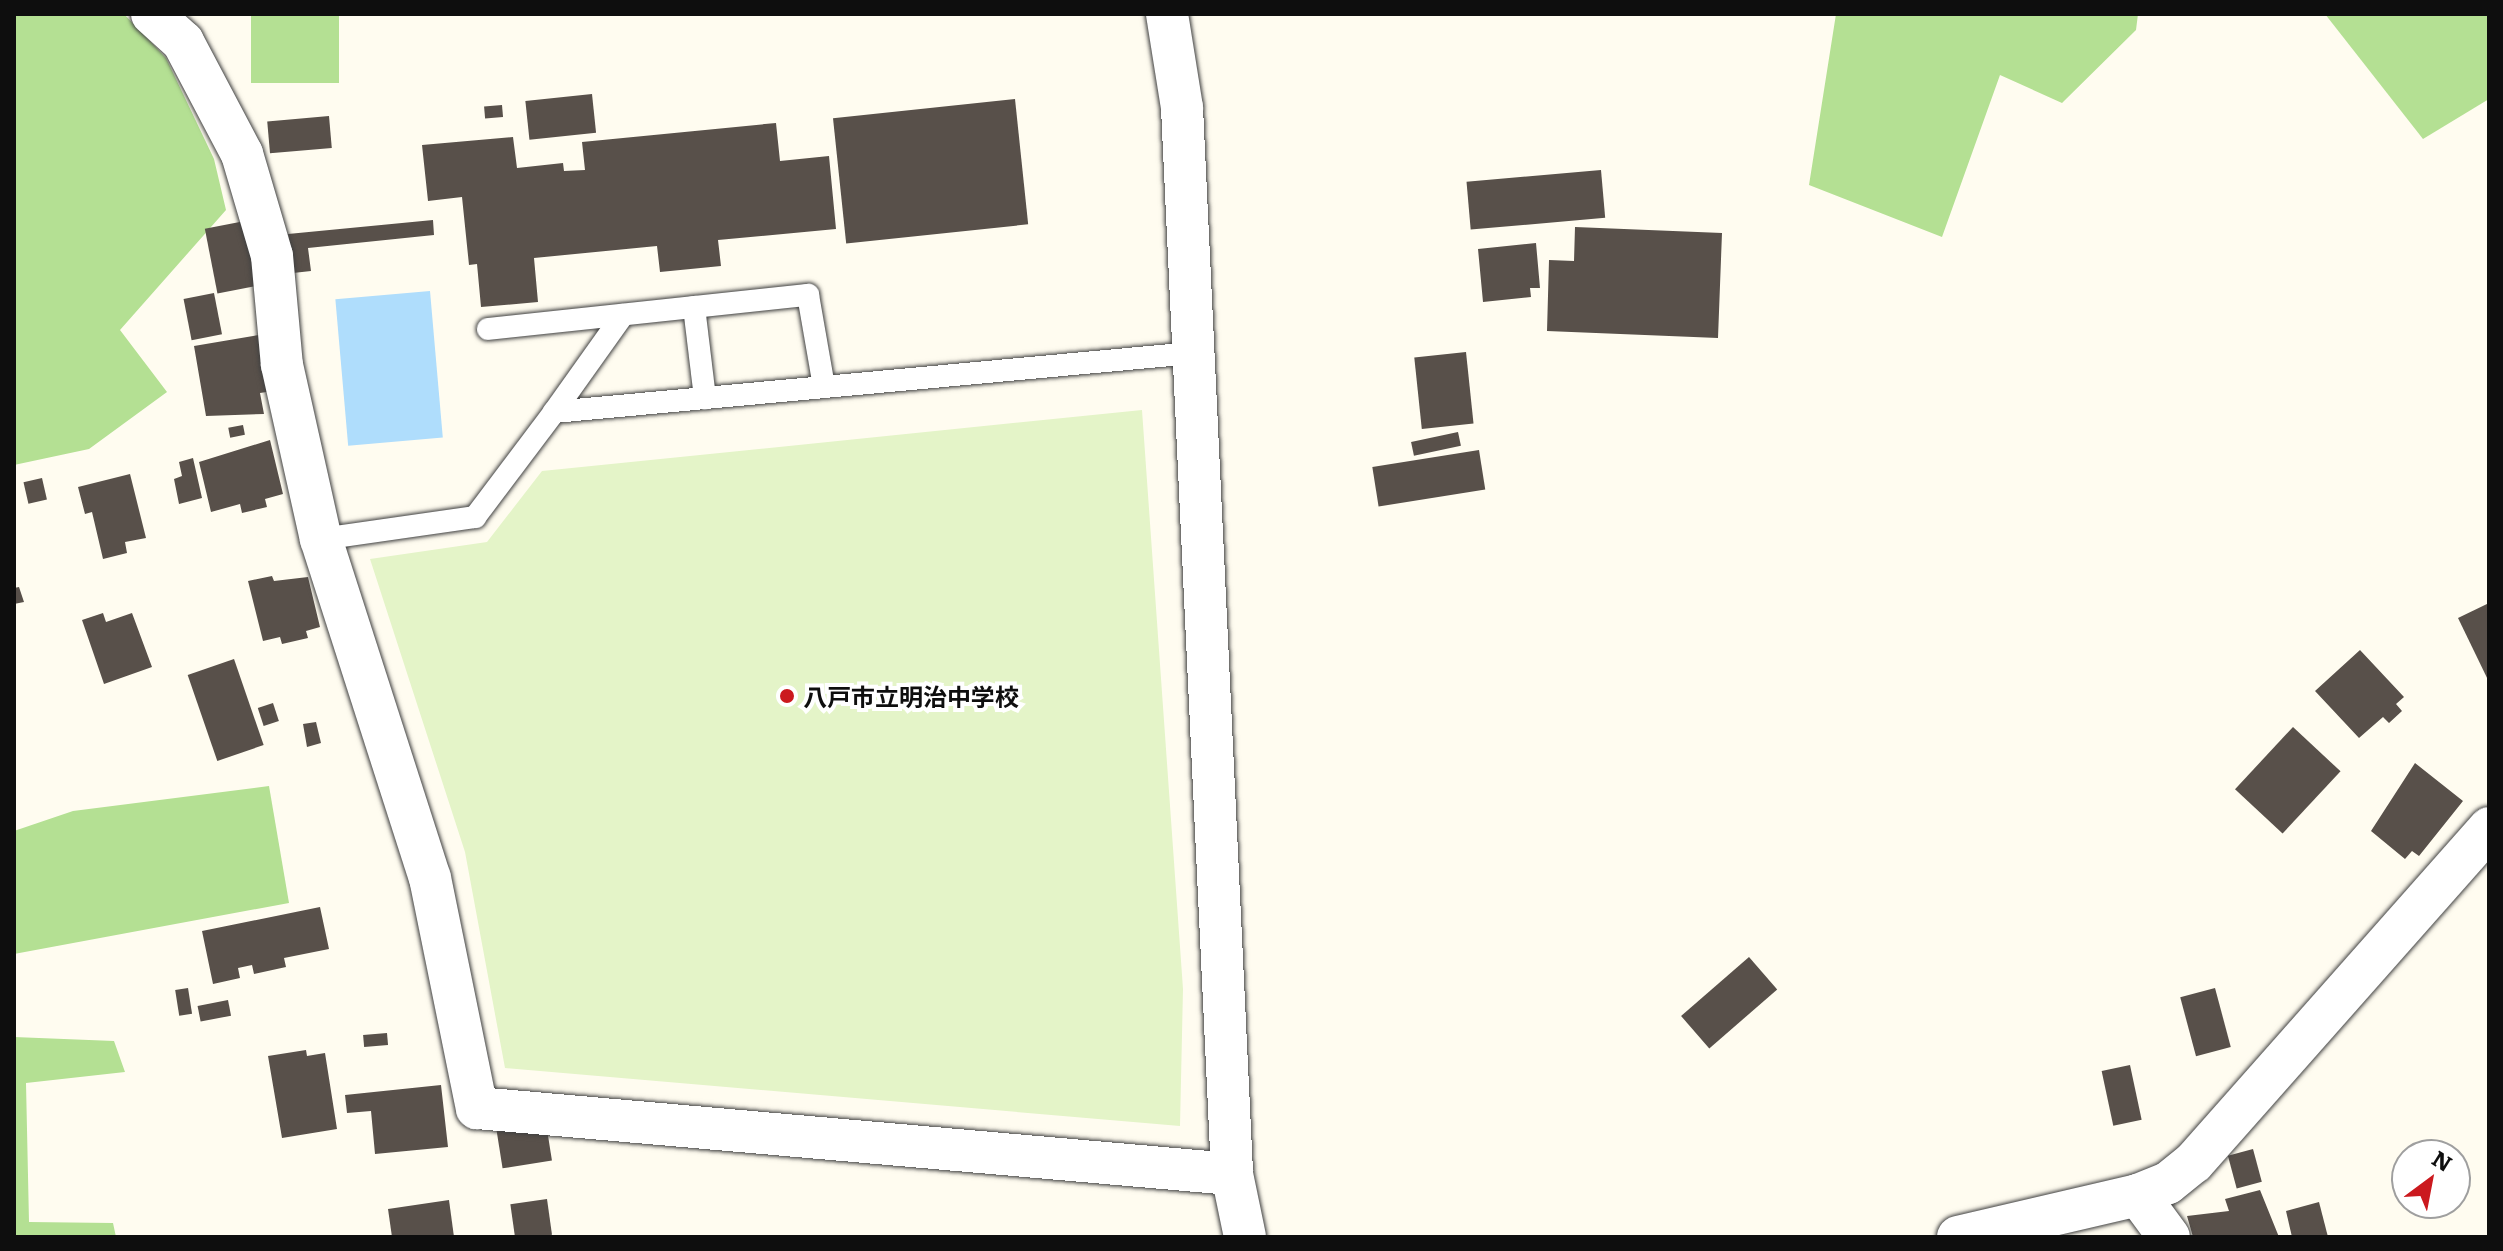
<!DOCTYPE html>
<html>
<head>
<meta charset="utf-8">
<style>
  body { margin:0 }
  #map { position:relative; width:2503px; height:1251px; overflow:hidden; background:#fffcf0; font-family:Literata,"Noto Sans JP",serif }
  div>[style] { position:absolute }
  .forest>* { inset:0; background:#b4e093; transform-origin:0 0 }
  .pitch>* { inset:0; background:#e4f4c8 }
  .water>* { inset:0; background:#afddfc; transform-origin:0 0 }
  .building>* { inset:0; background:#58504a; transform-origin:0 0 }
  .roads { filter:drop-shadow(0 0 2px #414141) drop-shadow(0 0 2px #414141) }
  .lane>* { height:22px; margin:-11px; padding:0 11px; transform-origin:11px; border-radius:11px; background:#fff }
  .street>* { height:42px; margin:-21px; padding:0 21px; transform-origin:21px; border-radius:21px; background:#fff }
  .dots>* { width:22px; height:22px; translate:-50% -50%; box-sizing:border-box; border:4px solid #fff; border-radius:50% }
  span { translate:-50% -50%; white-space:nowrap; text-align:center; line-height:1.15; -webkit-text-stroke:8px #fff; paint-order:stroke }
  .poi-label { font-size:24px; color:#0e0e0e; font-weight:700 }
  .left { translate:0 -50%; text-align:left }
  .frame { position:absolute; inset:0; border:16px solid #0e0e0e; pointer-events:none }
  .north { position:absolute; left:2391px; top:1139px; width:80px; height:80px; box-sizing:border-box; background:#fff; border:2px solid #9f9f9f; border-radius:50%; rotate:32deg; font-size:22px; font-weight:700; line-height:32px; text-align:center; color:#0e0e0e }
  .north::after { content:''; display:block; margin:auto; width:28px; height:36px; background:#cb191e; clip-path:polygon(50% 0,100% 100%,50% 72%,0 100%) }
</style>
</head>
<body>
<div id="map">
  <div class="forest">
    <i style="clip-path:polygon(14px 14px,124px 14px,166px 58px,214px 159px,226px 210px,120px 330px,167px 392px,89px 449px,14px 465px)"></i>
    <i style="left:251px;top:14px;width:88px;height:69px"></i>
    <i style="clip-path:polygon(1836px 14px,2138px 14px,2136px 30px,2062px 103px,2000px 75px,1942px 237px,1809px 185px)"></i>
    <i style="clip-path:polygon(2325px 14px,2489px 14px,2489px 99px,2423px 139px)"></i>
    <i style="clip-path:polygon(269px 786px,289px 903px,14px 954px,14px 831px,73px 811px)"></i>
    <i style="clip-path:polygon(14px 1037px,114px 1041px,125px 1072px,26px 1083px,29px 1222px,113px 1223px,116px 1237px,14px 1237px)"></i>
  </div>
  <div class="pitch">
    <i style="clip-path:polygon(1142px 410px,1183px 989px,1180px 1126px,505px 1068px,465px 852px,370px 559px,487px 542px,542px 471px)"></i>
  </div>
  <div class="water">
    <i style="left:430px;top:291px;width:147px;height:95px;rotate:85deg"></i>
  </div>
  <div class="building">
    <i style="left:592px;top:94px;width:39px;height:67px;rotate:84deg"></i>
    <i style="left:1015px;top:99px;width:126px;height:183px;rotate:84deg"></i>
    <i style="left:502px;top:105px;width:12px;height:18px;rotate:85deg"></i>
    <i style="left:329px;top:116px;width:32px;height:62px;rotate:85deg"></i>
    <i style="clip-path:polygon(776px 123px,780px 161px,829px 156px,836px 229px,718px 240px,721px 266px,660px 272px,657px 246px,534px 258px,538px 302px,481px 307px,477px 264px,469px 265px,462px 197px,428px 201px,422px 145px,513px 137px,517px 168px,563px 163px,564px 171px,585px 170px,582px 142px)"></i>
    <i style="left:1601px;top:170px;width:48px;height:135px;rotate:85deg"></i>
    <i style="left:250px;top:220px;width:66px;height:46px;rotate:79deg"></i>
    <i style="clip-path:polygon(433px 220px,434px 235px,308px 248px,311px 271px,293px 273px,288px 234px)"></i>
    <i style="clip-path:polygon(1575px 227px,1722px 233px,1718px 338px,1547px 331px,1549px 260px,1574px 261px)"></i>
    <i style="clip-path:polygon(1536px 243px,1540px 288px,1530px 288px,1531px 297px,1483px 302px,1478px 249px)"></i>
    <i style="left:214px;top:293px;width:42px;height:31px;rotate:79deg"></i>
    <i style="clip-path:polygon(259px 335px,279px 390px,260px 393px,264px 414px,206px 416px,194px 346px)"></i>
    <i style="left:1466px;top:352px;width:72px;height:52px;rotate:84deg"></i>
    <i style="left:243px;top:425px;width:10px;height:15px;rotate:79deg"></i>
    <i style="left:1458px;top:432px;width:14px;height:48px;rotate:78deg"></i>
    <i style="clip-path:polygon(270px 440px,283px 494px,265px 499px,267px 507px,242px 513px,240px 504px,211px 512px,199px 462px)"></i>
    <i style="left:1479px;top:450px;width:40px;height:108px;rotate:81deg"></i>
    <i style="clip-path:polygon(193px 458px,202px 498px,179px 504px,174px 479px,182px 476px,179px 462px)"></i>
    <i style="clip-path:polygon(130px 474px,146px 538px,125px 542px,127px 553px,103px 559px,92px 512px,85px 514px,78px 487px)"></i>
    <i style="left:42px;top:478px;width:22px;height:19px;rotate:77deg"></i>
    <i style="clip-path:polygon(272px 576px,274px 581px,308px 577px,320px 627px,306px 631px,308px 638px,282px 644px,280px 637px,263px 641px,248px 581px)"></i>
    <i style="clip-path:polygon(19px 587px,24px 602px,14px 604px,14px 588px)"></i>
    <i style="clip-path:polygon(2489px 603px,2489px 682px,2458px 618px)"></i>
    <i style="clip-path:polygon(103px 613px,106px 622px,132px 613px,152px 667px,104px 684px,82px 620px)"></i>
    <i style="clip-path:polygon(2360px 650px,2404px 697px,2396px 704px,2402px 711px,2389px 723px,2383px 717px,2359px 738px,2315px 691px)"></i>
    <i style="left:234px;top:659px;width:91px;height:49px;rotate:71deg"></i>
    <i style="left:273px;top:703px;width:19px;height:16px;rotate:72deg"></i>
    <i style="clip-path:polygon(316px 722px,321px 743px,307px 747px,303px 724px)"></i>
    <i style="left:2293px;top:727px;width:65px;height:85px;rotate:43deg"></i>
    <i style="clip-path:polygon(2415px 763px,2463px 801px,2419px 856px,2412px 851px,2405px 859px,2371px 831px)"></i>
    <i style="clip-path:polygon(320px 907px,329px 949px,284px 958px,286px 967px,254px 974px,252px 965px,238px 968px,240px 978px,213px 984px,202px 931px)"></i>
    <i style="left:1749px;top:957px;width:43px;height:90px;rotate:49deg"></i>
    <i style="left:188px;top:988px;width:26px;height:13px;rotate:81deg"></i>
    <i style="left:2215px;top:988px;width:61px;height:36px;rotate:75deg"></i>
    <i style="left:228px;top:1000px;width:16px;height:31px;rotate:79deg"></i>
    <i style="left:387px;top:1033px;width:12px;height:24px;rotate:85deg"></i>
    <i style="clip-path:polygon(306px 1050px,307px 1056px,325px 1053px,337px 1129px,282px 1138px,268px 1056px)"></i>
    <i style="left:2130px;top:1065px;width:56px;height:29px;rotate:78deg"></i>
    <i style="clip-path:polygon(441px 1085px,448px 1147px,375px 1154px,371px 1111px,347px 1113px,345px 1095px)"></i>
    <i style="left:546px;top:1123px;width:38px;height:50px;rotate:81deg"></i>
    <i style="left:2253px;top:1149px;width:34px;height:26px;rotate:75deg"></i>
    <i style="clip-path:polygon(2260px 1190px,2279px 1237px,2193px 1237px,2187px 1216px,2229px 1211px,2225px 1199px)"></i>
    <i style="left:547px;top:1199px;width:36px;height:37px;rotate:82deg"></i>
    <i style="clip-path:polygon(449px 1200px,454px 1237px,392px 1237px,388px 1209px)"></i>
    <i style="clip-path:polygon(2319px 1202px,2328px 1237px,2292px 1237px,2286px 1211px)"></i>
  </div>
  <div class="roads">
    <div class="lane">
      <i style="left:694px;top:307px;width:92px;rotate:83.1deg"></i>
      <i style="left:488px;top:329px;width:322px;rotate:-6.1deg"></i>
      <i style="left:808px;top:295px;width:93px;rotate:80.1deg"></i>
      <i style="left:554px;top:412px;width:119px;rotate:-54.6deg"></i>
      <i style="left:321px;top:539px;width:156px;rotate:-8.1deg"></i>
      <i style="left:475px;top:517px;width:131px;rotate:-53deg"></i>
      <i style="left:554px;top:412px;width:642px;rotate:-5.28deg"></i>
    </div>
    <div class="street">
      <i style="left:152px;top:14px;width:42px;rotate:42.1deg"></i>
      <i style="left:183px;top:42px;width:127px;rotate:62.2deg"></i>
      <i style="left:242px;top:154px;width:106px;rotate:73.6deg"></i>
      <i style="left:272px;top:256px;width:109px;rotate:84.8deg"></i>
      <i style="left:282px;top:365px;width:178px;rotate:77.4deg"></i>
      <i style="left:321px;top:539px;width:356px;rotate:72.2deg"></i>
      <i style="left:430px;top:878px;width:235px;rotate:78.5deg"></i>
      <i style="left:477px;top:1108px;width:758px;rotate:5deg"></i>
      <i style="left:1167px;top:14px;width:95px;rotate:80.9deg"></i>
      <i style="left:1182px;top:108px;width:1067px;rotate:87.31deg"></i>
      <i style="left:1232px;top:1174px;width:64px;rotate:78.3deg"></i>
      <i style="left:2138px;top:1195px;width:52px;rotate:53.6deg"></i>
      <i style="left:1958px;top:1237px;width:185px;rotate:-13.1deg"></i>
      <i style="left:2138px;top:1195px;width:32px;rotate:-22deg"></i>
      <i style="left:2168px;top:1183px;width:33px;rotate:-39deg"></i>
      <i style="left:2194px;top:1162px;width:446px;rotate:-48.5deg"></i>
    </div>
  </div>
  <div class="dots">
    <i style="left:787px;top:696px;background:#cb191e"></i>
  </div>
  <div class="poi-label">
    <span class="left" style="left:803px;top:696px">八戸市立明治中学校</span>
  </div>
  <div class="frame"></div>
  <div class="north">N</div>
</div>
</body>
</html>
